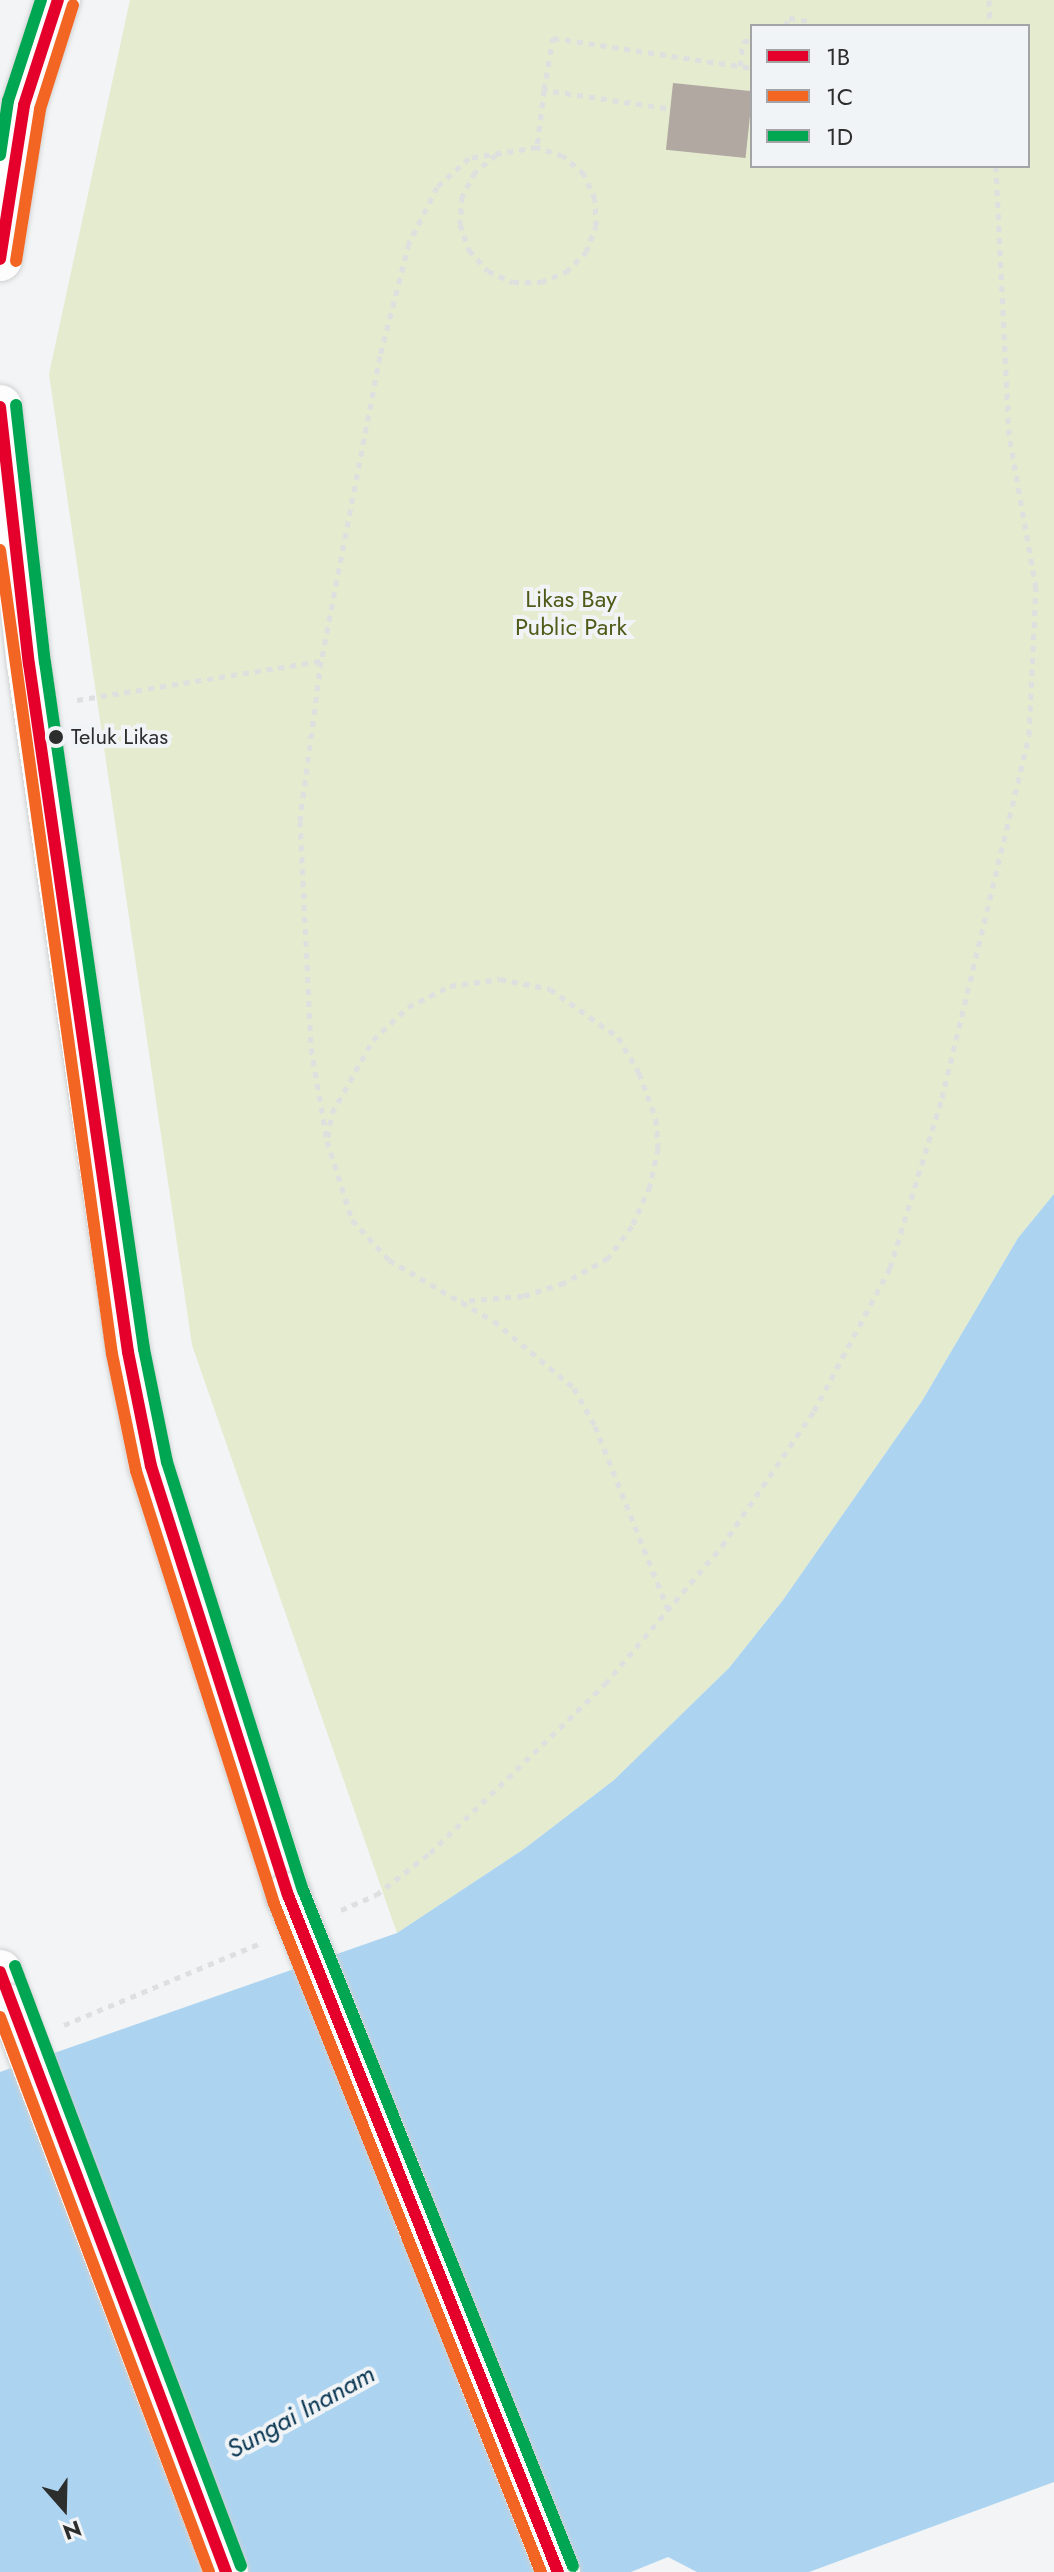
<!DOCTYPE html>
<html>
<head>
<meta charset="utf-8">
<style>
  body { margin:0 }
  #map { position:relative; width:1054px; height:2572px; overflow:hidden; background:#f2f4f5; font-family:Jost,sans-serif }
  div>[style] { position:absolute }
  .green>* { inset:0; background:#e4ebce }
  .water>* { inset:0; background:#acd4f1 }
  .building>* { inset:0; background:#b1a8a2; transform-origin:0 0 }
  .path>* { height:5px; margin-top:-2.5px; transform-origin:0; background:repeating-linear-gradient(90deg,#dedfdf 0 6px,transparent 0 12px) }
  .roads { filter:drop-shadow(0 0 2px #d0d1d2) drop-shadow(0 0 2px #d0d1d2) }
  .highway>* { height:44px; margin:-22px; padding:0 22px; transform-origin:22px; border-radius:22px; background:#fdfdfe }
  .bridges { filter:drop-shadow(0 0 2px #d0d1d2) drop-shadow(0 0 2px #d0d1d2) }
  .highway-bridge>* { height:44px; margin:-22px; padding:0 22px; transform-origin:22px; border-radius:22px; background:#fdfdfe }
  .bus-1>* { height:12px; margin:-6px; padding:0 6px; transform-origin:6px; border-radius:6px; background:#e4002b }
  .bus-2>* { height:12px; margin:-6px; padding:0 6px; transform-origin:6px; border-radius:6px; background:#f26522 }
  .bus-3>* { height:12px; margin:-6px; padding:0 6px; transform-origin:6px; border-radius:6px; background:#00a651 }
  .dots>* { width:22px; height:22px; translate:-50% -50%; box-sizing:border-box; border:4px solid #f1f4f6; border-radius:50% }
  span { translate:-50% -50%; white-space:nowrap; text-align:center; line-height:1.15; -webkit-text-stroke:8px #f1f4f6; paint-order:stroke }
  .bus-label { font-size:22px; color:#2c2d2d }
  .left { translate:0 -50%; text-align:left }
  .park-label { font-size:24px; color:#505b19 }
  .water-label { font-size:26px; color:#083551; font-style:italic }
  .legend { position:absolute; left:750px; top:24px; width:280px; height:144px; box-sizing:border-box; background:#f1f4f6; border:2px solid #a2a4a6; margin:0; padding:10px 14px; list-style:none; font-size:24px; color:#2c2d2d }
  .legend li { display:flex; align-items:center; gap:16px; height:40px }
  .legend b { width:40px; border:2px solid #a2a4a6 }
  .north { position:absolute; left:24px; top:2468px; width:80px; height:80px; -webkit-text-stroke:6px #f1f4f6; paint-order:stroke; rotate:160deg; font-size:22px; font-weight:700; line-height:32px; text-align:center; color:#2c2d2d }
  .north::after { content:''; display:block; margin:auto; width:28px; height:36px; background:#2c2d2d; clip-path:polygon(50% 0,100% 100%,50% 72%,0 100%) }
</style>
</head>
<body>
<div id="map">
  <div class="green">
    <i style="clip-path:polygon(evenodd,130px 0,1054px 0,1054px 1194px,1018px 1238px,922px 1401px,783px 1600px,729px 1668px,614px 1780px,524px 1849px,397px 1933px,192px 1345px,49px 374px,130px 0,752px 26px,1028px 26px,1028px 166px,752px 166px,752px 26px)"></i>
  </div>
  <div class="water">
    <i style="clip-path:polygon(1054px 1194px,1054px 2482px,809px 2572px,697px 2572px,668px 2557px,631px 2572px,0 2572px,0 2072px,397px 1933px,524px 1849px,614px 1780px,729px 1668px,783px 1600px,922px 1401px,1018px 1238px)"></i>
  </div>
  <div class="building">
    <i style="left:673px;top:83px;width:80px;height:67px;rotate:6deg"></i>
  </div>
  <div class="path">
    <i style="left:989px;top:0;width:26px;rotate:88deg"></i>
    <i style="left:785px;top:26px;width:9px;rotate:-63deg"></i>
    <i style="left:789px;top:18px;width:20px;rotate:9deg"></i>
    <i style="left:740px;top:66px;width:25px;rotate:-83deg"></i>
    <i style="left:743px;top:41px;width:9px"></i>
    <i style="left:544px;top:90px;width:53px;rotate:-80.2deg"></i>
    <i style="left:553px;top:38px;width:201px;rotate:8.6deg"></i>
    <i style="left:666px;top:108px;width:123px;rotate:-171.6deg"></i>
    <i style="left:544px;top:90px;width:57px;rotate:97deg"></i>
    <i style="left:537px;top:147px;width:69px;rotate:170.8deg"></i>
    <i style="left:469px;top:158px;width:43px;rotate:137.8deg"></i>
    <i style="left:437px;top:187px;width:63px;rotate:116.6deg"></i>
    <i style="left:409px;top:243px;width:117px;rotate:104.4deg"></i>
    <i style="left:380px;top:356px;width:311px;rotate:100.9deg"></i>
    <i style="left:321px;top:661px;width:161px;rotate:97.5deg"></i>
    <i style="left:300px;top:821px;width:227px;rotate:87.2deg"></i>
    <i style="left:311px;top:1048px;width:94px;rotate:80.2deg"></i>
    <i style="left:327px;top:1141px;width:83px;rotate:72.4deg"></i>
    <i style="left:352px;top:1220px;width:54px;rotate:47.2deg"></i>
    <i style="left:389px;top:1260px;width:121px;rotate:30.2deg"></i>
    <i style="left:494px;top:1321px;width:104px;rotate:39.9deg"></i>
    <i style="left:574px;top:1388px;width:43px;rotate:61.1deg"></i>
    <i style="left:595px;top:1426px;width:197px;rotate:68.3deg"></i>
    <i style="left:496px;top:155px;width:27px;rotate:141deg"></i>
    <i style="left:475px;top:172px;width:27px;rotate:118deg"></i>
    <i style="left:462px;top:196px;width:28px;rotate:94deg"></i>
    <i style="left:460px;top:224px;width:28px;rotate:71deg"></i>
    <i style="left:469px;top:250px;width:28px;rotate:48deg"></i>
    <i style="left:488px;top:271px;width:27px;rotate:24deg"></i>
    <i style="left:513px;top:282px;width:28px"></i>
    <i style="left:541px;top:282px;width:27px;rotate:-22deg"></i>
    <i style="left:566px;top:272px;width:28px;rotate:-45deg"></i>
    <i style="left:586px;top:252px;width:28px;rotate:-69deg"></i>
    <i style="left:596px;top:226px;width:27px;rotate:-92deg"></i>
    <i style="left:595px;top:199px;width:27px;rotate:-114deg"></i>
    <i style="left:584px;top:174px;width:28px;rotate:-139deg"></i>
    <i style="left:563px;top:156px;width:28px;rotate:-161deg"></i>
    <i style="left:77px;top:700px;width:247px;rotate:-9.1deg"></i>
    <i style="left:328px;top:1137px;width:24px;rotate:-81deg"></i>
    <i style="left:332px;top:1113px;width:84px;rotate:-60.7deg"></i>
    <i style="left:373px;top:1040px;width:48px;rotate:-43.3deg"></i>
    <i style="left:408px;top:1007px;width:47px;rotate:-26.6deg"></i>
    <i style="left:450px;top:986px;width:50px;rotate:-8deg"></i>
    <i style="left:500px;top:979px;width:51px;rotate:11.3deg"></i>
    <i style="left:550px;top:989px;width:83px;rotate:35.2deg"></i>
    <i style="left:618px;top:1037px;width:42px;rotate:59.7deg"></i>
    <i style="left:639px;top:1073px;width:49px;rotate:69.7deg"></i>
    <i style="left:656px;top:1119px;width:29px;rotate:86deg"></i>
    <i style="left:658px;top:1148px;width:39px;rotate:102deg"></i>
    <i style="left:650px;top:1186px;width:44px;rotate:114.2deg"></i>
    <i style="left:632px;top:1226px;width:40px;rotate:127deg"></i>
    <i style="left:608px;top:1258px;width:51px;rotate:150.4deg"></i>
    <i style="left:564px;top:1283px;width:43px;rotate:162.4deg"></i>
    <i style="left:523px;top:1296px;width:62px;rotate:175.4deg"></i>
    <i style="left:341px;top:1910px;width:38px;rotate:-23deg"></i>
    <i style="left:376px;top:1895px;width:68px;rotate:-37.9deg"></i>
    <i style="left:430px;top:1853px;width:243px;rotate:-44deg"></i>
    <i style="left:605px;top:1684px;width:181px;rotate:-49.7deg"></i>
    <i style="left:722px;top:1546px;width:163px;rotate:-55.7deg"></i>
    <i style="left:814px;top:1411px;width:162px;rotate:-62deg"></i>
    <i style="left:890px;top:1268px;width:178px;rotate:-73deg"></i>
    <i style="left:942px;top:1098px;width:373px;rotate:-76.5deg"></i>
    <i style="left:1029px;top:735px;width:147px;rotate:-87.3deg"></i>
    <i style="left:1036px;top:588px;width:155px;rotate:-100deg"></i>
    <i style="left:1009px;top:435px;width:269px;rotate:-92.8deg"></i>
    <i style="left:64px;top:2025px;width:213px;rotate:-22.6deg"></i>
  </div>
  <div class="roads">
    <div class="highway">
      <i style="left:0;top:259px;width:156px;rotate:-81.1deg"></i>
      <i style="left:24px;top:105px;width:110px;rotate:-72.1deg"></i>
      <i style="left:0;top:407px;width:259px;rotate:83.6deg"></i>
      <i style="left:29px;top:664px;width:695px;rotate:81.81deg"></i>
      <i style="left:128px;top:1352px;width:116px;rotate:78.6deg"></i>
      <i style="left:151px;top:1466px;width:450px;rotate:72.3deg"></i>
      <i style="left:0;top:1972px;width:37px;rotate:71deg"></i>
    </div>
  </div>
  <div class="bridges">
    <div class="highway-bridge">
      <i style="left:288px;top:1895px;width:729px;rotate:68.26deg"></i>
      <i style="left:12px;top:2007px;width:604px;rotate:69.26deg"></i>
    </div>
  </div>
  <div class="bus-1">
    <i style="left:0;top:259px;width:156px;rotate:-81.1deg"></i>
    <i style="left:24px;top:105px;width:110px;rotate:-72.1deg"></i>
    <i style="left:0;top:407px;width:259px;rotate:83.6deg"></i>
    <i style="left:29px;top:664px;width:695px;rotate:81.81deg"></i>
    <i style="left:128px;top:1352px;width:116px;rotate:78.6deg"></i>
    <i style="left:151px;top:1466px;width:450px;rotate:72.3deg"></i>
    <i style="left:288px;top:1895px;width:729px;rotate:68.26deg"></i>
    <i style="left:0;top:1972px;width:641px;rotate:69.36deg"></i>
  </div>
  <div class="bus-2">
    <i style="left:16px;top:261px;width:154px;rotate:-81deg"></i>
    <i style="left:40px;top:109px;width:109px;rotate:-72.4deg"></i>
    <i style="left:0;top:550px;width:812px;rotate:82.07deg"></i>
    <i style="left:112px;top:1354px;width:119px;rotate:78.4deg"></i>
    <i style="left:136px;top:1471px;width:451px;rotate:72.3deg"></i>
    <i style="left:273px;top:1901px;width:723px;rotate:68.23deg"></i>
    <i style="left:0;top:2017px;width:593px;rotate:69.36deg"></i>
  </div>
  <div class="bus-3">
    <i style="left:0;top:155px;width:55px;rotate:-81.6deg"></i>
    <i style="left:8px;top:101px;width:106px;rotate:-71.9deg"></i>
    <i style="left:16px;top:405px;width:259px;rotate:83.6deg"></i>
    <i style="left:45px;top:662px;width:694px;rotate:81.8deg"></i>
    <i style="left:144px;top:1349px;width:115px;rotate:78.5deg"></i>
    <i style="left:167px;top:1462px;width:449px;rotate:72.4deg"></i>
    <i style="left:303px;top:1890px;width:728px;rotate:68.23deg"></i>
    <i style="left:15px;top:1966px;width:641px;rotate:69.36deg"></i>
  </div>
  <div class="dots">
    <i style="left:56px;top:737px;background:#2c2d2d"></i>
  </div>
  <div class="bus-label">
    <span class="left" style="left:71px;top:737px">Teluk Likas</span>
  </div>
  <div class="park-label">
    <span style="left:571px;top:613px">Likas Bay<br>Public Park</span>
  </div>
  <div class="water-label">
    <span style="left:301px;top:2412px;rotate:-29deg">Sungai Inanam</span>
  </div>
  <ul class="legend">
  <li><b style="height:10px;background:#e4002b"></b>1B</li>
  <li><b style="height:10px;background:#f26522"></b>1C</li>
  <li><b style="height:10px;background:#00a651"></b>1D</li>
  </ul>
  <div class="north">N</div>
</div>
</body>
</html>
